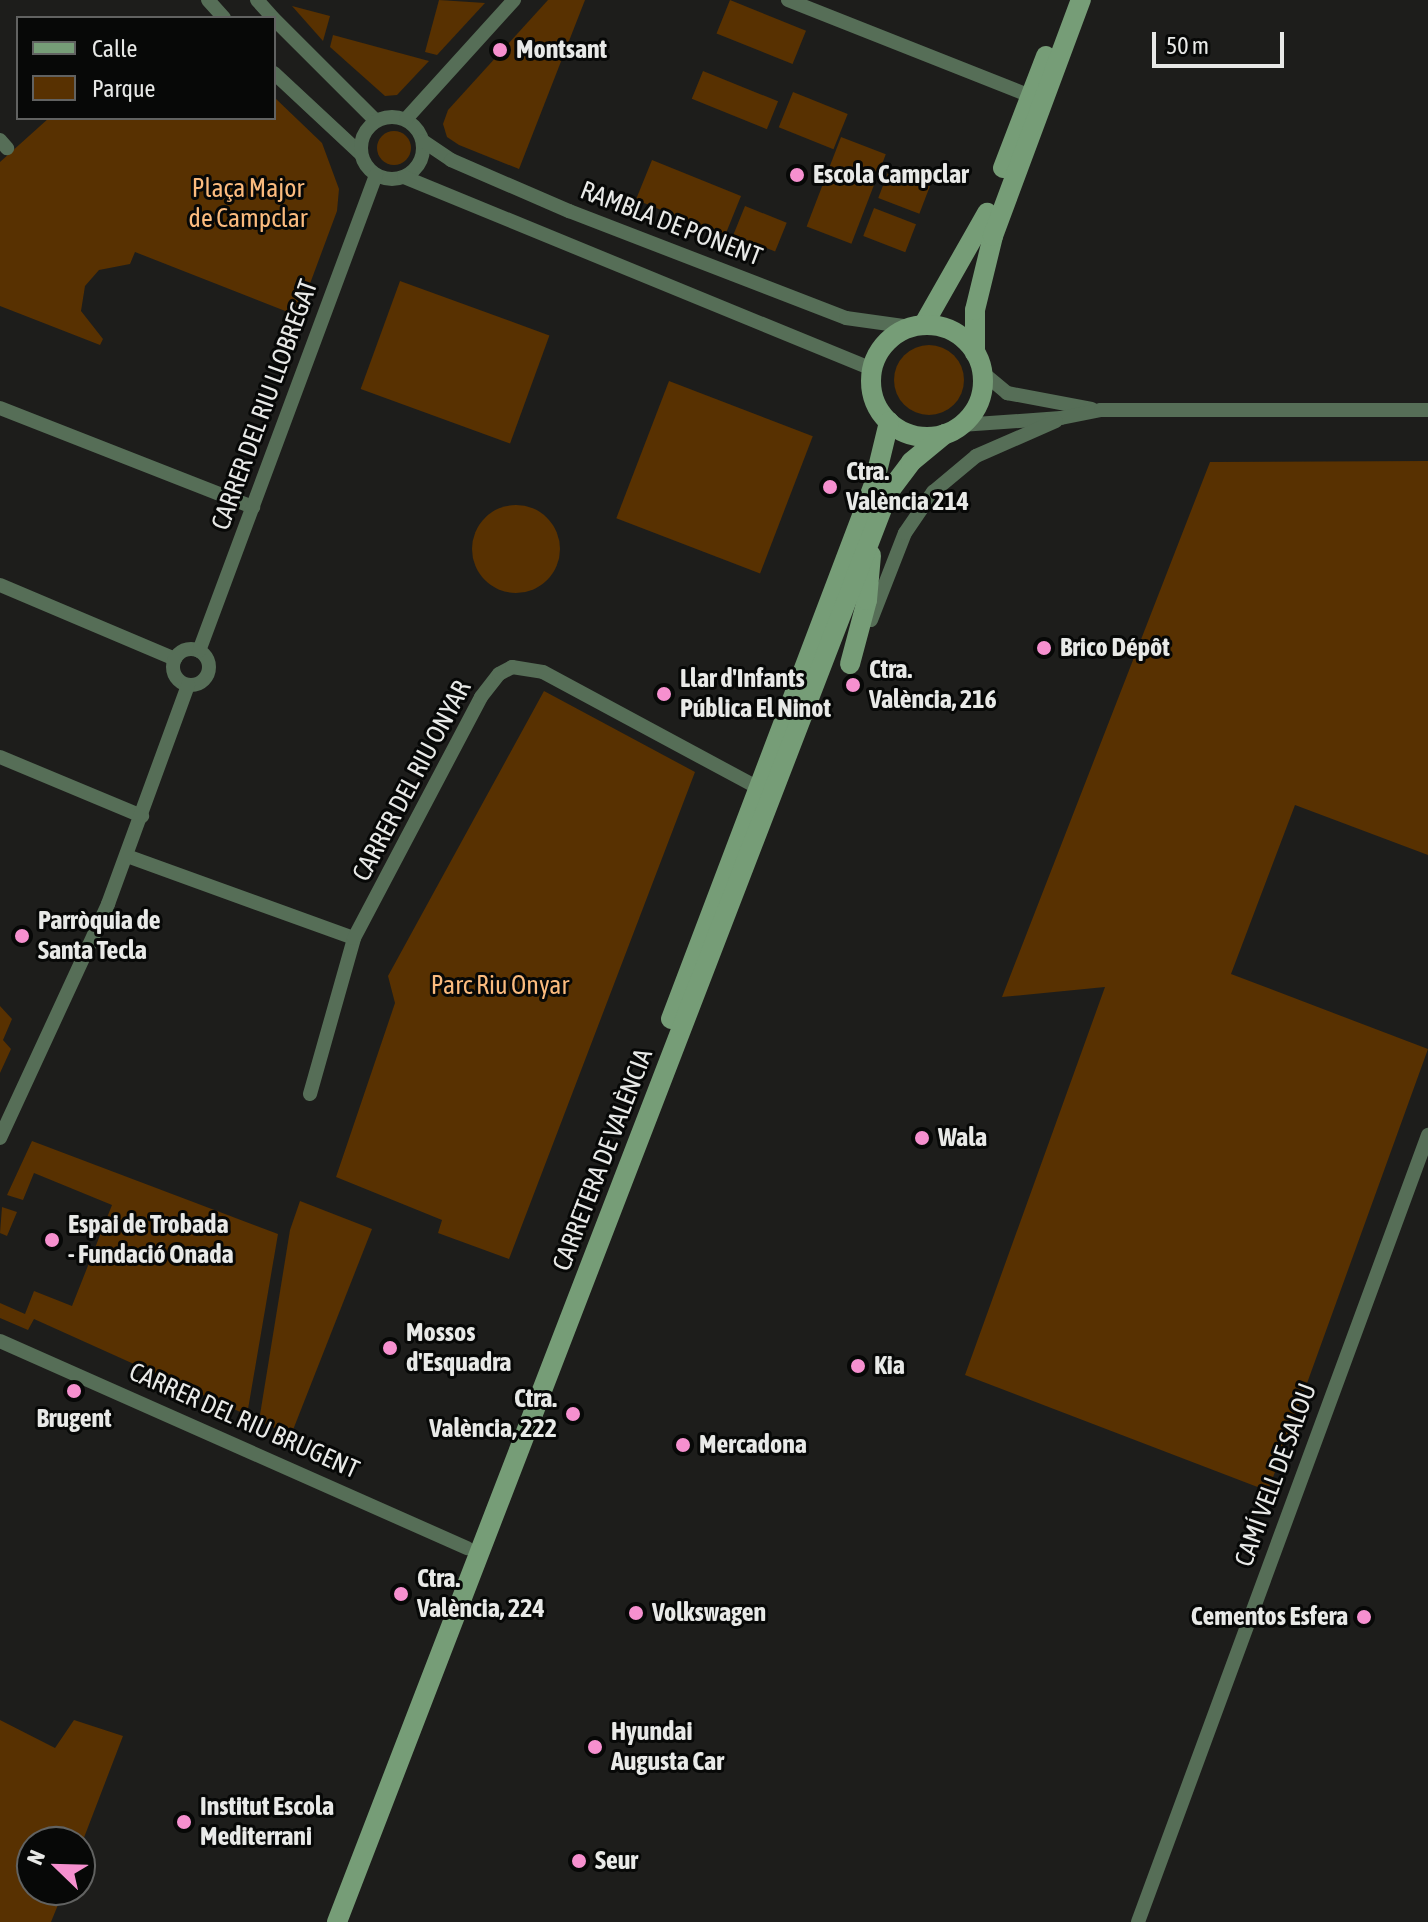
<!DOCTYPE html>
<html>
<head>
<meta charset="utf-8">
<style>
  body { margin:0 }
  #map { position:relative; width:1428px; height:1922px; overflow:hidden; background:#1d1d1b; font-family:"Asap Condensed",sans-serif }
  div>[style] { position:absolute }
  .green>* { inset:0; background:#583101; transform-origin:0 0 }
  .round { border-radius:50% }
  .minor>* { height:14px; margin:-7px; padding:0 7px; transform-origin:7px; border-radius:7px; background:#566e57 }
  .minor>.ring { margin:-7px; padding:0; box-sizing:content-box; background:none; border:14px solid #566e57; border-radius:50% }
  .secondary>* { height:20px; margin:-10px; padding:0 10px; transform-origin:10px; border-radius:10px; background:#769d77 }
  .secondary>.ring { margin:-10px; padding:0; box-sizing:content-box; background:none; border:20px solid #769d77; border-radius:50% }
  .dots>* { width:22px; height:22px; translate:-50% -50%; box-sizing:border-box; border:4px solid #070807; border-radius:50% }
  span { translate:-50% -50%; white-space:nowrap; text-align:center; line-height:1.15; -webkit-text-stroke:6px #070807; paint-order:stroke }
  .poi-label { font-size:26px; color:#e8e9e7; font-weight:700 }
  .left { translate:0 -50%; text-align:left }
  .right { translate:-100% -50%; text-align:right }
  .park-label { font-size:26px; color:#fbbb7e }
  .street-label { font-size:26px; color:#e8e9e7 }
  .legend { position:absolute; left:16px; top:16px; width:260px; height:104px; box-sizing:border-box; background:#070807; border:2px solid #616261; margin:0; padding:10px 14px; list-style:none; font-size:24px; color:#e8e9e7 }
  .legend li { display:flex; align-items:center; gap:16px; height:40px }
  .legend b { width:40px; border:2px solid #616261 }
  .north { position:absolute; left:16px; top:1826px; width:80px; height:80px; box-sizing:border-box; background:#070807; border:2px solid #616261; border-radius:50%; rotate:293deg; font-size:22px; font-weight:700; line-height:32px; text-align:center; color:#e8e9e7 }
  .north::after { content:''; display:block; margin:auto; width:28px; height:36px; background:#f690cf; clip-path:polygon(50% 0,100% 100%,50% 72%,0 100%) }
  .scale { position:absolute; left:1152px; top:32px; width:132px; height:36px; box-sizing:border-box; border:4px solid #e8e9e7; border-top:0; padding-left:10px; font-size:24px; line-height:28px; white-space:nowrap; color:#e8e9e7; -webkit-text-stroke:6px #070807; paint-order:stroke }
</style>
</head>
<body>
<div id="map">
  <div class="green">
    <i style="clip-path:polygon(439px 0,485px 3px,437px 55px,425px 52px)"></i>
    <i style="clip-path:polygon(548px 0,585px 0,519px 169px,459px 145px,447px 137px,443px 124px,448px 110px)"></i>
    <i style="left:730px;top:0;width:82px;height:36px;rotate:22deg"></i>
    <i style="clip-path:polygon(292px 6px,330px 16px,323px 41px)"></i>
    <i style="clip-path:polygon(333px 35px,429px 61px,397px 95px,385px 96px,330px 47px)"></i>
    <i style="left:703px;top:71px;width:81px;height:30px;rotate:22deg"></i>
    <i style="left:793px;top:92px;width:59px;height:38px;rotate:22deg"></i>
    <i style="clip-path:polygon(274px 97px,322px 143px,339px 189px,337px 211px,298px 316px,135px 252px,130px 264px,99px 270px,85px 286px,81px 311px,103px 339px,100px 345px,0 306px,0 162px,49px 118px,274px 118px)"></i>
    <i class="round" style="left:377px;top:131px;width:34px;height:34px"></i>
    <i style="left:841px;top:137px;width:48px;height:96px;rotate:21deg"></i>
    <i style="left:652px;top:160px;width:96px;height:43px;rotate:22deg"></i>
    <i style="left:889px;top:170px;width:44px;height:30px;rotate:21deg"></i>
    <i style="left:745px;top:206px;width:45px;height:31px;rotate:22deg"></i>
    <i style="left:874px;top:208px;width:45px;height:30px;rotate:21deg"></i>
    <i style="left:400px;top:281px;width:159px;height:115px;rotate:20deg"></i>
    <i class="round" style="left:894px;top:345px;width:70px;height:70px"></i>
    <i style="left:669px;top:381px;width:154px;height:147px;rotate:21deg"></i>
    <i style="clip-path:polygon(1428px 461px,1428px 855px,1295px 805px,1231px 974px,1428px 1049px,1268px 1491px,965px 1375px,1105px 987px,1002px 997px,1210px 462px)"></i>
    <i class="round" style="left:472px;top:505px;width:88px;height:88px"></i>
    <i style="clip-path:polygon(544px 691px,695px 772px,509px 1259px,438px 1233px,442px 1220px,336px 1177px,395px 1003px,388px 976px)"></i>
    <i style="clip-path:polygon(0 1006px,12px 1019px,3px 1040px,11px 1049px,0 1073px)"></i>
    <i style="clip-path:polygon(32px 1141px,278px 1234px,247px 1415px,34px 1319px,28px 1330px,0 1318px,0 1303px,25px 1314px,34px 1291px,72px 1306px,112px 1205px,34px 1173px,23px 1200px,7px 1195px)"></i>
    <i style="clip-path:polygon(300px 1201px,372px 1229px,291px 1435px,259px 1421px,290px 1230px)"></i>
    <i style="clip-path:polygon(2px 1207px,17px 1212px,7px 1236px,0 1233px)"></i>
    <i style="clip-path:polygon(0 1720px,55px 1748px,74px 1720px,123px 1736px,80px 1848px,80px 1842px,32px 1842px,32px 1890px,64px 1890px,51px 1922px,0 1922px)"></i>
  </div>
  <div class="minor">
    <i style="left:208px;top:0;width:24px;rotate:48deg"></i>
    <i style="left:257px;top:0;width:24px;rotate:48deg"></i>
    <i style="left:788px;top:0;width:260px;rotate:21.6deg"></i>
    <i style="left:274px;top:19px;width:144px;rotate:45deg"></i>
    <i style="left:274px;top:73px;width:119px;rotate:43deg"></i>
    <i class="ring" style="left:361px;top:117px;width:48px;height:48px"></i>
    <i style="left:406px;top:119px;width:161px;rotate:-47.8deg"></i>
    <i style="left:0;top:140px;width:11px;rotate:49deg"></i>
    <i style="left:423px;top:141px;width:34px;rotate:34deg"></i>
    <i style="left:451px;top:160px;width:129px;rotate:23.4deg"></i>
    <i style="left:569px;top:211px;width:297px;rotate:21.1deg"></i>
    <i style="left:846px;top:318px;width:65px;rotate:8deg"></i>
    <i style="left:404px;top:177px;width:506px;rotate:22.31deg"></i>
    <i style="left:982px;top:372px;width:33px;rotate:40deg"></i>
    <i style="left:1007px;top:393px;width:86px;rotate:10.7deg"></i>
    <i style="left:0;top:408px;width:272px;rotate:21.4deg"></i>
    <i style="left:961px;top:425px;width:100px;rotate:-4deg"></i>
    <i style="left:1061px;top:418px;width:41px;rotate:-11.3deg"></i>
    <i style="left:1101px;top:410px;width:327px"></i>
    <i style="left:0;top:585px;width:190px;rotate:22.9deg"></i>
    <i style="left:871px;top:620px;width:93px;rotate:-68.7deg"></i>
    <i style="left:905px;top:533px;width:50px;rotate:-55.7deg"></i>
    <i style="left:933px;top:492px;width:56px;rotate:-39.9deg"></i>
    <i style="left:976px;top:456px;width:87px;rotate:-23.6deg"></i>
    <i class="ring" style="left:173px;top:649px;width:22px;height:22px"></i>
    <i style="left:199px;top:651px;width:508px;rotate:-69.6deg"></i>
    <i style="left:0;top:757px;width:154px;rotate:22.6deg"></i>
    <i style="left:127px;top:856px;width:241px;rotate:19.9deg"></i>
    <i style="left:310px;top:1094px;width:162px;rotate:-74.2deg"></i>
    <i style="left:354px;top:938px;width:272px;rotate:-62.2deg"></i>
    <i style="left:481px;top:697px;width:29px;rotate:-52deg"></i>
    <i style="left:499px;top:674px;width:15px;rotate:-28deg"></i>
    <i style="left:512px;top:667px;width:31px;rotate:9deg"></i>
    <i style="left:543px;top:672px;width:243px;rotate:28.3deg"></i>
    <i style="left:0;top:1138px;width:258px;rotate:-65.2deg"></i>
    <i style="left:108px;top:904px;width:233px;rotate:-69.9deg"></i>
    <i style="left:0;top:1341px;width:511px;rotate:23.91deg"></i>
    <i style="left:1138px;top:1922px;width:839px;rotate:-69.77deg"></i>
  </div>
  <div class="secondary">
    <i style="left:1003px;top:168px;width:120px;rotate:-69deg"></i>
    <i style="left:924px;top:324px;width:128px;rotate:-60.4deg"></i>
    <i class="ring" style="left:871px;top:325px;width:92px;height:92px"></i>
    <i style="left:975px;top:353px;width:43px;rotate:-90deg"></i>
    <i style="left:975px;top:310px;width:76px;rotate:-76.3deg"></i>
    <i style="left:993px;top:236px;width:252px;rotate:-69.6deg"></i>
    <i style="left:850px;top:664px;width:66px;rotate:-75.1deg"></i>
    <i style="left:867px;top:600px;width:45px;rotate:-84.9deg"></i>
    <i style="left:671px;top:1019px;width:572px;rotate:-69.22deg"></i>
    <i style="left:874px;top:484px;width:64px;rotate:-76.4deg"></i>
    <i style="left:337px;top:1922px;width:1532px;rotate:-68.91deg"></i>
    <i style="left:888px;top:493px;width:39px;rotate:-53deg"></i>
    <i style="left:911px;top:462px;width:44px;rotate:-39.5deg"></i>
  </div>
  <div class="dots">
    <i style="left:500px;top:50px;background:#f690cf"></i>
    <i style="left:797px;top:175px;background:#f690cf"></i>
    <i style="left:830px;top:487px;background:#f690cf"></i>
    <i style="left:1044px;top:648px;background:#f690cf"></i>
    <i style="left:853px;top:685px;background:#f690cf"></i>
    <i style="left:664px;top:694px;background:#f690cf"></i>
    <i style="left:22px;top:936px;background:#f690cf"></i>
    <i style="left:922px;top:1138px;background:#f690cf"></i>
    <i style="left:52px;top:1240px;background:#f690cf"></i>
    <i style="left:390px;top:1348px;background:#f690cf"></i>
    <i style="left:858px;top:1366px;background:#f690cf"></i>
    <i style="left:74px;top:1391px;background:#f690cf"></i>
    <i style="left:573px;top:1414px;background:#f690cf"></i>
    <i style="left:683px;top:1445px;background:#f690cf"></i>
    <i style="left:401px;top:1594px;background:#f690cf"></i>
    <i style="left:636px;top:1613px;background:#f690cf"></i>
    <i style="left:1364px;top:1617px;background:#f690cf"></i>
    <i style="left:595px;top:1747px;background:#f690cf"></i>
    <i style="left:184px;top:1822px;background:#f690cf"></i>
    <i style="left:579px;top:1861px;background:#f690cf"></i>
  </div>
  <div class="poi-label">
    <span class="left" style="left:516px;top:50px">Montsant</span>
    <span class="left" style="left:813px;top:175px">Escola Campclar</span>
    <span class="left" style="left:846px;top:487px">Ctra.<br>València 214</span>
    <span class="left" style="left:1060px;top:648px">Brico Dépôt</span>
    <span class="left" style="left:869px;top:685px">Ctra.<br>València, 216</span>
    <span class="left" style="left:680px;top:694px">Llar d'Infants<br>Pública El Ninot</span>
    <span class="left" style="left:38px;top:936px">Parròquia de<br>Santa Tecla</span>
    <span class="left" style="left:938px;top:1138px">Wala</span>
    <span class="left" style="left:68px;top:1240px">Espai de Trobada<br>- Fundació Onada</span>
    <span class="left" style="left:406px;top:1348px">Mossos<br>d'Esquadra</span>
    <span class="left" style="left:874px;top:1366px">Kia</span>
    <span class="right" style="left:557px;top:1414px">Ctra.<br>València, 222</span>
    <span style="left:74px;top:1419px">Brugent</span>
    <span class="left" style="left:699px;top:1445px">Mercadona</span>
    <span class="left" style="left:417px;top:1594px">Ctra.<br>València, 224</span>
    <span class="left" style="left:652px;top:1613px">Volkswagen</span>
    <span class="right" style="left:1348px;top:1617px">Cementos Esfera</span>
    <span class="left" style="left:611px;top:1747px">Hyundai<br>Augusta Car</span>
    <span class="left" style="left:200px;top:1822px">Institut Escola<br>Mediterrani</span>
    <span class="left" style="left:595px;top:1861px">Seur</span>
  </div>
  <div class="park-label">
    <span style="left:248px;top:204px">Plaça Major<br>de Campclar</span>
    <span style="left:500px;top:986px">Parc Riu Onyar</span>
  </div>
  <div class="street-label">
    <span style="left:671px;top:224px;rotate:21deg">RAMBLA DE PONENT</span>
    <span style="left:265px;top:405px;rotate:-70deg">CARRER DEL RIU LLOBREGAT</span>
    <span style="left:412px;top:781px;rotate:-62deg">CARRER DEL RIU ONYAR</span>
    <span style="left:603px;top:1160px;rotate:-69deg">CARRETERA DE VALÈNCIA</span>
    <span style="left:244px;top:1421px;rotate:24deg">CARRER DEL RIU BRUGENT</span>
    <span style="left:1276px;top:1475px;rotate:-70deg">CAMÍ VELL DE SALOU</span>
  </div>
  <ul class="legend">
  <li><b style="height:10px;background:#769d77"></b>Calle</li>
  <li><b style="height:22px;background:#583101"></b>Parque</li>
  </ul>
  <div class="north">N</div>
  <div class="scale">50 m</div>
</div>
</body>
</html>
